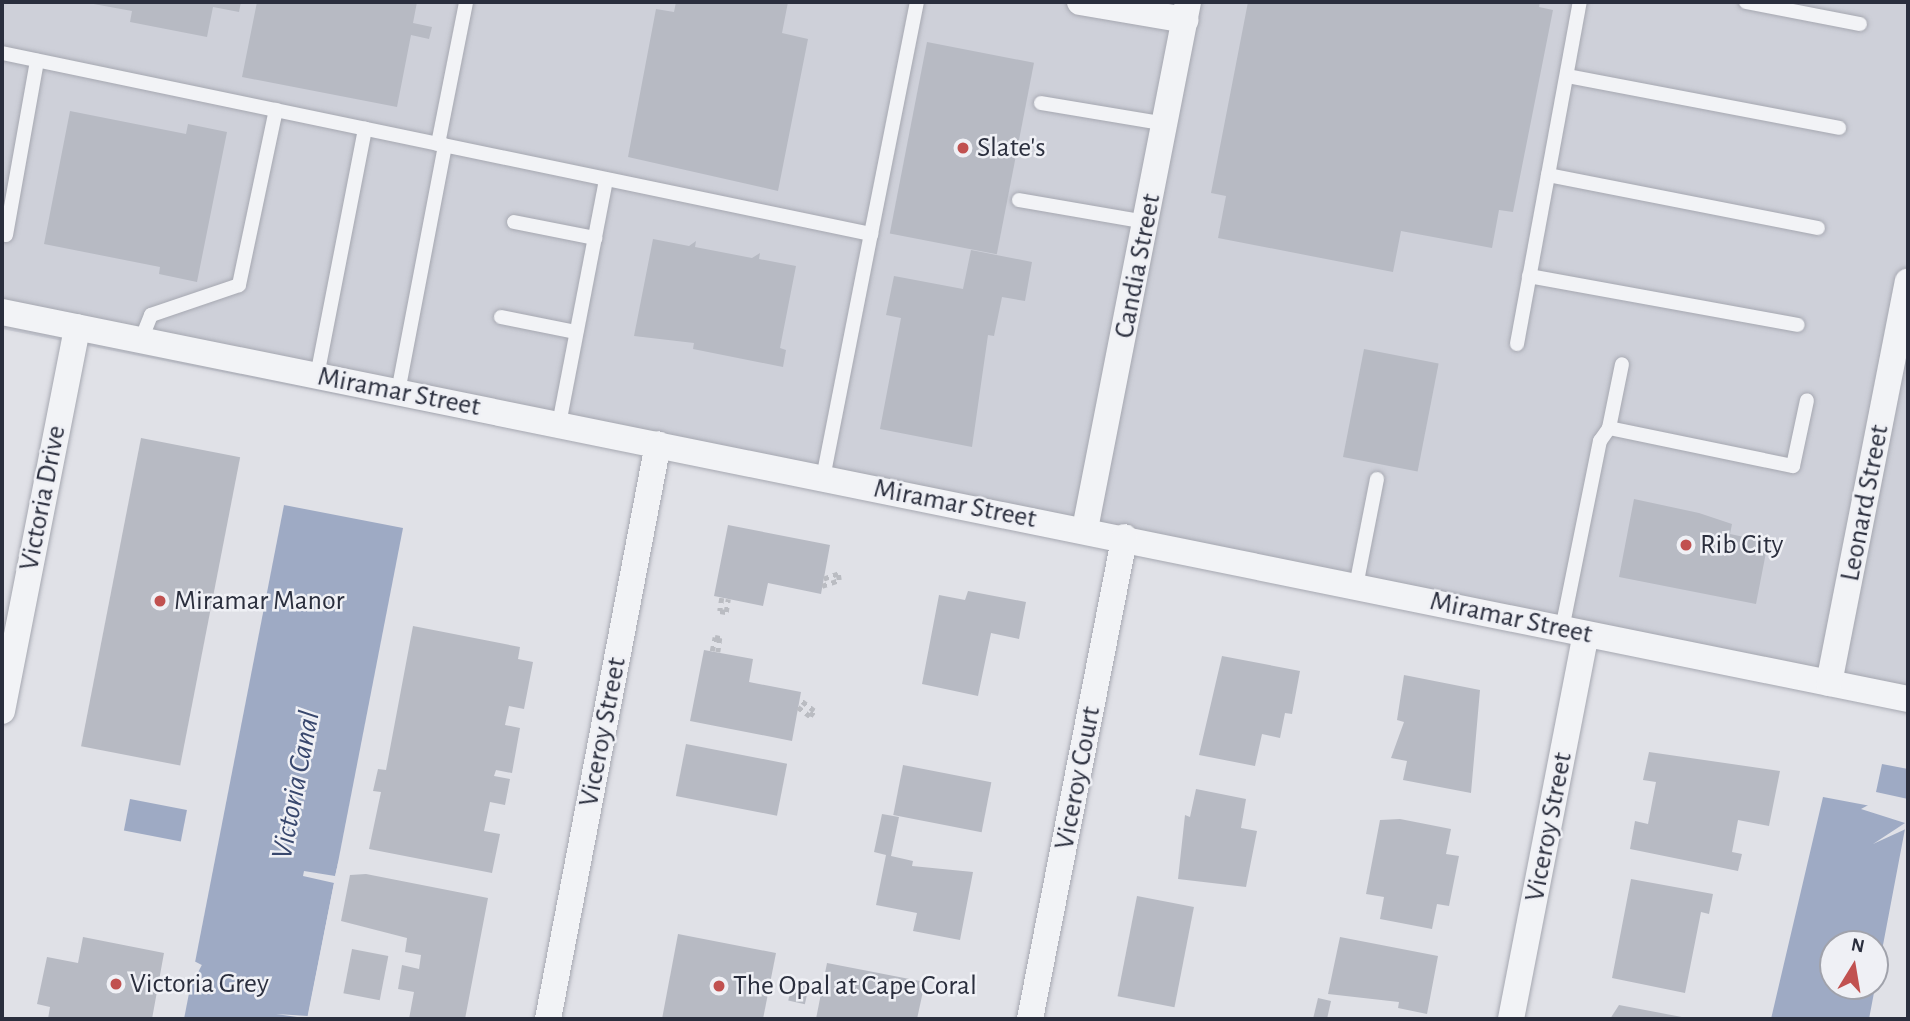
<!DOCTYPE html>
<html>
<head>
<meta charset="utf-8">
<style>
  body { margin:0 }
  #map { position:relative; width:1910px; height:1021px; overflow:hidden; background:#e0e1e7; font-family:"Alegreya Sans",sans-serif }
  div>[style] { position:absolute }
  .built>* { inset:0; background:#ced0d9 }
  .water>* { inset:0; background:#9eaac4; transform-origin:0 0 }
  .pier>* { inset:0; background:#e0e1e7; transform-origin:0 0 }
  .building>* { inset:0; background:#b7bac3; transform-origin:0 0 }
  .path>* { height:4.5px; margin-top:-2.25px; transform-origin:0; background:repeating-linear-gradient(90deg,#babcc2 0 5px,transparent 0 10px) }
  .roads { filter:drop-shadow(0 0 2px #a6a8b1) drop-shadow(0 0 2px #a6a8b1) }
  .service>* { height:14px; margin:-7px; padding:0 7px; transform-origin:7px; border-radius:7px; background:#f2f3f6 }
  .minor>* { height:26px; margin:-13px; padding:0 13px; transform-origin:13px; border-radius:13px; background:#f2f3f6 }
  .dots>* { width:19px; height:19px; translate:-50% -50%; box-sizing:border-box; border:4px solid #eff0f5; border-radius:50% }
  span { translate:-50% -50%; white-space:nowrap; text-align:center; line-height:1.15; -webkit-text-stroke:5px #eff0f5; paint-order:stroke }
  .poi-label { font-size:28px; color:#2a2e3d }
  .left { translate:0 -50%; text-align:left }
  .street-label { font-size:28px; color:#2a2e3d }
  .water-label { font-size:30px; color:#38476d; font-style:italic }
  .frame { position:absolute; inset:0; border:4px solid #2a2e3d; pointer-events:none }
  .north { position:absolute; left:1819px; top:930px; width:70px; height:70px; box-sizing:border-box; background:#eff0f5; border:2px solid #a0a2ab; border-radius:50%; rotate:11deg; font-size:19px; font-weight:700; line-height:28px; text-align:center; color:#2a2e3d }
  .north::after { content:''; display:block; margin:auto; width:24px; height:32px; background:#c15150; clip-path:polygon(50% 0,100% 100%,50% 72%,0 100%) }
</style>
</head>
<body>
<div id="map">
  <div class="built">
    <i style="clip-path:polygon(2px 2px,1908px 2px,1908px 703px,2px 329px)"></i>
  </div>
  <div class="water">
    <i style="clip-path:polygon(284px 505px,403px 528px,334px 883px,307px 1019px,184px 1019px)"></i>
    <i style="clip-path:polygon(1882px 764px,1908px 769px,1908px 799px,1876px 792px)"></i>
    <i style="clip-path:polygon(evenodd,1823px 797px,1908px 813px,1869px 1019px,1771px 1019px,1823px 797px,1833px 944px,1875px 944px,1875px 986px,1833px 986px,1833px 944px)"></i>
    <i style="left:130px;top:799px;width:58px;height:32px;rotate:11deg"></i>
  </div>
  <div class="pier">
    <i style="clip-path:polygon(1872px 803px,1908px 810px,1908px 828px,1873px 844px,1905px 823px,1861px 809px)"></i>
    <i style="clip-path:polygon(339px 859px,311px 1019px,276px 1014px,308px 1016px,334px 883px,303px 876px,304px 871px,335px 876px)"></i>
    <i style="left:192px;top:960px;width:11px;height:60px;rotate:27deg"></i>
  </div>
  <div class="building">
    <i style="clip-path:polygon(241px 2px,239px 12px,213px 7px,207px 37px,130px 22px,132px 11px,88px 3px)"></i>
    <i style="clip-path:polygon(257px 2px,417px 2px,413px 23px,432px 27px,429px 39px,411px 35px,397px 107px,242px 77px)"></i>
    <i style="clip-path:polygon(676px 2px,788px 2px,782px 33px,808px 39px,778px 191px,628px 157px,656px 9px,674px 12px)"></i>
    <i style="clip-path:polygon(1248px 2px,1540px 2px,1539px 7px,1553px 10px,1513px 212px,1499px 210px,1492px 248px,1401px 231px,1393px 272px,1218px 238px,1226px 196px,1211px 193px)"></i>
    <i style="left:927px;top:42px;width:109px;height:195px;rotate:11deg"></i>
    <i style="clip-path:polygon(70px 111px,186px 134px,188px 124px,227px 132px,197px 282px,159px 274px,160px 267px,44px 244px)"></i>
    <i style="clip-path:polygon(653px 239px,689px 246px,696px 241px,695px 247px,752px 258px,760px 253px,759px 259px,796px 266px,780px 348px,786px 350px,783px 367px,693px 349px,694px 343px,634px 336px)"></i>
    <i style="clip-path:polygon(971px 250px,1032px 262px,1025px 301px,1002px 297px,994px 336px,988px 335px,972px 447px,880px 429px,901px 318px,886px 315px,894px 276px,963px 289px)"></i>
    <i style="left:1364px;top:349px;width:76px;height:110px;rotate:11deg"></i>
    <i style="left:141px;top:438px;width:101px;height:314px;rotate:11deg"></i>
    <i style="clip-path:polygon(1634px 499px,1699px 513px,1732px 524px,1730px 534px,1768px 542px,1756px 604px,1619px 577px)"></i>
    <i style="clip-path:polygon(728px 525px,830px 545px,821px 594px,768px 583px,763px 606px,714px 596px)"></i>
    <i style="clip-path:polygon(968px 591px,1026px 602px,1019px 639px,991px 633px,978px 696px,922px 684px,939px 595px,965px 600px)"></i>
    <i style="clip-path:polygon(413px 626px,520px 647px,518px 659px,533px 662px,524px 709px,509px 706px,505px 725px,520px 728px,512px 773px,496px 770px,494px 776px,510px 779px,505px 805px,490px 802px,484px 831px,500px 834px,492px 873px,369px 849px,381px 792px,373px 791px,378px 769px,386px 770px)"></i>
    <i style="clip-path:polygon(704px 650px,753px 659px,749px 682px,801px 692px,792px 741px,690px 721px)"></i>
    <i style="clip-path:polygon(1222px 656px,1300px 671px,1292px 714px,1285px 713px,1280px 738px,1262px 734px,1255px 766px,1199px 755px)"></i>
    <i style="clip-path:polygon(1404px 675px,1480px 690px,1471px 793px,1403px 780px,1407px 761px,1391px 758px,1404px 722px,1397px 720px)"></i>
    <i style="left:686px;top:744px;width:103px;height:53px;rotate:11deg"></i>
    <i style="clip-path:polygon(1649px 752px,1780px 771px,1769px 826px,1738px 820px,1732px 852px,1742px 854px,1738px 871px,1630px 849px,1635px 821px,1648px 824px,1656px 782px,1643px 780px)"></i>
    <i style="left:903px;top:765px;width:90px;height:51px;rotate:11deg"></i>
    <i style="clip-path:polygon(1196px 789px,1246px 799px,1241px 828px,1257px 831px,1246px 887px,1178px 879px,1185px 815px,1190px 817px)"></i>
    <i style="clip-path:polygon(882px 814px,899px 817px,891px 856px,913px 861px,912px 866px,973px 872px,960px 940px,913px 931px,917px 913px,876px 905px,886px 855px,874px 852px)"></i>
    <i style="clip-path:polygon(1400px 819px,1451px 829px,1446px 854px,1459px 856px,1449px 906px,1437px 904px,1432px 929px,1380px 919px,1384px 897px,1366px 894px,1380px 820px)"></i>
    <i style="clip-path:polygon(366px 874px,488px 898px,465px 1019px,409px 1019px,414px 992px,398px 989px,402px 965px,419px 969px,421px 955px,405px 952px,407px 938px,341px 921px,350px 875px)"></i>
    <i style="clip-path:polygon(1631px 879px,1713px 894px,1709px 914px,1701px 912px,1685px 993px,1612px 978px)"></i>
    <i style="left:1137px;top:896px;width:58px;height:102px;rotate:11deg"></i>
    <i style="clip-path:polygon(678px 934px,776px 953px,763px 1019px,662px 1019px)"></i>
    <i style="clip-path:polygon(83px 937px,164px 953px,152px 1019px,48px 1019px,50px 1007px,37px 1004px,47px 957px,78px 963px)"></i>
    <i style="clip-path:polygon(1340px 937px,1438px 956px,1427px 1014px,1398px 1008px,1399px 1002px,1328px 994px)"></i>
    <i style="left:352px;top:949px;width:37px;height:45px;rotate:11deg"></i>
    <i style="clip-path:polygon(827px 963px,925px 982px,917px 1019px,816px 1019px)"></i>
    <i style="left:793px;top:980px;width:17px;height:21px;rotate:13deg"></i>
    <i style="clip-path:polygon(1318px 998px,1331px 1001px,1327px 1019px,1313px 1019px)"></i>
    <i style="clip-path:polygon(1619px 1005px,1687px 1018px,1687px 1019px,1610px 1019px)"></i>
  </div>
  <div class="path">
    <i style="left:822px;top:586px;width:18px;rotate:-19deg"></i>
    <i style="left:839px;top:580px;width:6px;rotate:-99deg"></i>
    <i style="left:838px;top:574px;width:15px;rotate:160deg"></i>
    <i style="left:722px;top:598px;width:13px;rotate:99deg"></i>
    <i style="left:720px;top:611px;width:6px;rotate:9deg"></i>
    <i style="left:726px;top:612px;width:13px;rotate:-81deg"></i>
    <i style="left:712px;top:651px;width:14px;rotate:-78deg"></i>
    <i style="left:715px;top:637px;width:5px;rotate:11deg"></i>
    <i style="left:720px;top:638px;width:14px;rotate:98deg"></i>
    <i style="left:798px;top:707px;width:15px;rotate:37deg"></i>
    <i style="left:810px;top:716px;width:6px;rotate:-51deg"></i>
    <i style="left:814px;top:711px;width:18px;rotate:-142deg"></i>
  </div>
  <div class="roads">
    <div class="service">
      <i style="left:1746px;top:2px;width:116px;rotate:10.9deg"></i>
      <i style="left:2px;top:53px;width:888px;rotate:11.77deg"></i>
      <i style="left:871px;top:234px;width:237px;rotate:-78.8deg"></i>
      <i style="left:1567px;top:76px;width:277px;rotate:10.8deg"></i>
      <i style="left:1041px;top:103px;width:127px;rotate:9.5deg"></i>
      <i style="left:438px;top:144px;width:145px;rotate:-78.8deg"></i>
      <i style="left:1548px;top:175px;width:275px;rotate:11.1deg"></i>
      <i style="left:1019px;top:200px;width:130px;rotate:9.8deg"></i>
      <i style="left:514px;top:222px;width:83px;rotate:11.2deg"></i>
      <i style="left:6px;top:235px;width:177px;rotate:-79.9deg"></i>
      <i style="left:1529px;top:276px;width:273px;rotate:10.3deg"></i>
      <i style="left:501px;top:317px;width:76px;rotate:11.3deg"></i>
      <i style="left:141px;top:340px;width:27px;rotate:-68deg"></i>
      <i style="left:151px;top:315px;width:93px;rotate:-18.8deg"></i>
      <i style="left:239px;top:285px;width:179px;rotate:-78.1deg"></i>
      <i style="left:1517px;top:344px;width:348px;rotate:-79.6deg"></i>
      <i style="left:317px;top:376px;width:252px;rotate:-79deg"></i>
      <i style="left:398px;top:392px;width:251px;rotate:-79.2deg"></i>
      <i style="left:559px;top:424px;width:249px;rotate:-79.1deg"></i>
      <i style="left:1609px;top:428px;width:65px;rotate:-78.5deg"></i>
      <i style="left:823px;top:478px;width:249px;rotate:-78.9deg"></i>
      <i style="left:1356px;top:586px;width:109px;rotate:-78.9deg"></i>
      <i style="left:1562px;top:629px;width:192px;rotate:-78.6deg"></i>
      <i style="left:1600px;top:441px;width:16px;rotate:-55deg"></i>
      <i style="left:1609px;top:428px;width:188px;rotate:11.7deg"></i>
      <i style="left:1793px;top:466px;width:67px;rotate:-78deg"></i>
    </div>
    <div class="minor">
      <i style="left:1080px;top:2px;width:107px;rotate:9.7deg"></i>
      <i style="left:2px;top:312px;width:1945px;rotate:11.48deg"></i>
      <i style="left:1085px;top:529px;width:537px;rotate:-78.94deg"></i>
      <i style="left:1829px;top:683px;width:409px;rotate:-78.9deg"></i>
      <i style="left:2px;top:711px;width:391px;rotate:-78.9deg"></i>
      <i style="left:548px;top:1019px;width:585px;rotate:-79.17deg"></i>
      <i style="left:1030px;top:1019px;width:491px;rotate:-78.9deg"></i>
      <i style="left:1511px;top:1019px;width:392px;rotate:-79deg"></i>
    </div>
  </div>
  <div class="dots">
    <i style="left:963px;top:148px;background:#c15150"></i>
    <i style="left:1686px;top:545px;background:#c15150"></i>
    <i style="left:160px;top:601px;background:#c15150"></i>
    <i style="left:116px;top:984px;background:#c15150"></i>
    <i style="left:719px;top:986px;background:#c15150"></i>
  </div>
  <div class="poi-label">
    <span class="left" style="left:977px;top:148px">Slate's</span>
    <span class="left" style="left:1700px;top:545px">Rib City</span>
    <span class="left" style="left:174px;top:601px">Miramar Manor</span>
    <span class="left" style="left:130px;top:984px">Victoria Grey</span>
    <span class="left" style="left:733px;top:986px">The Opal at Cape Coral</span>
  </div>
  <div class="street-label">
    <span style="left:1138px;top:266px;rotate:-79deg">Candia Street</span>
    <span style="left:399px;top:392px;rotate:11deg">Miramar Street</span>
    <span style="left:43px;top:498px;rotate:-79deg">Victoria Drive</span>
    <span style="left:1865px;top:503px;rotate:-79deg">Leonard Street</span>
    <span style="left:955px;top:504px;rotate:11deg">Miramar Street</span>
    <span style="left:1511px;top:618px;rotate:12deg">Miramar Street</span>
    <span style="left:603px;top:732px;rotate:-79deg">Viceroy Street</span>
    <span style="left:1078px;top:778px;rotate:-79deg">Viceroy Court</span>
    <span style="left:1549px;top:827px;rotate:-79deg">Viceroy Street</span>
  </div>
  <div class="water-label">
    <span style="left:296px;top:785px;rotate:-79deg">Victoria Canal</span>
  </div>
  <div class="frame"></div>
  <div class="north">N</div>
</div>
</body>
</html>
